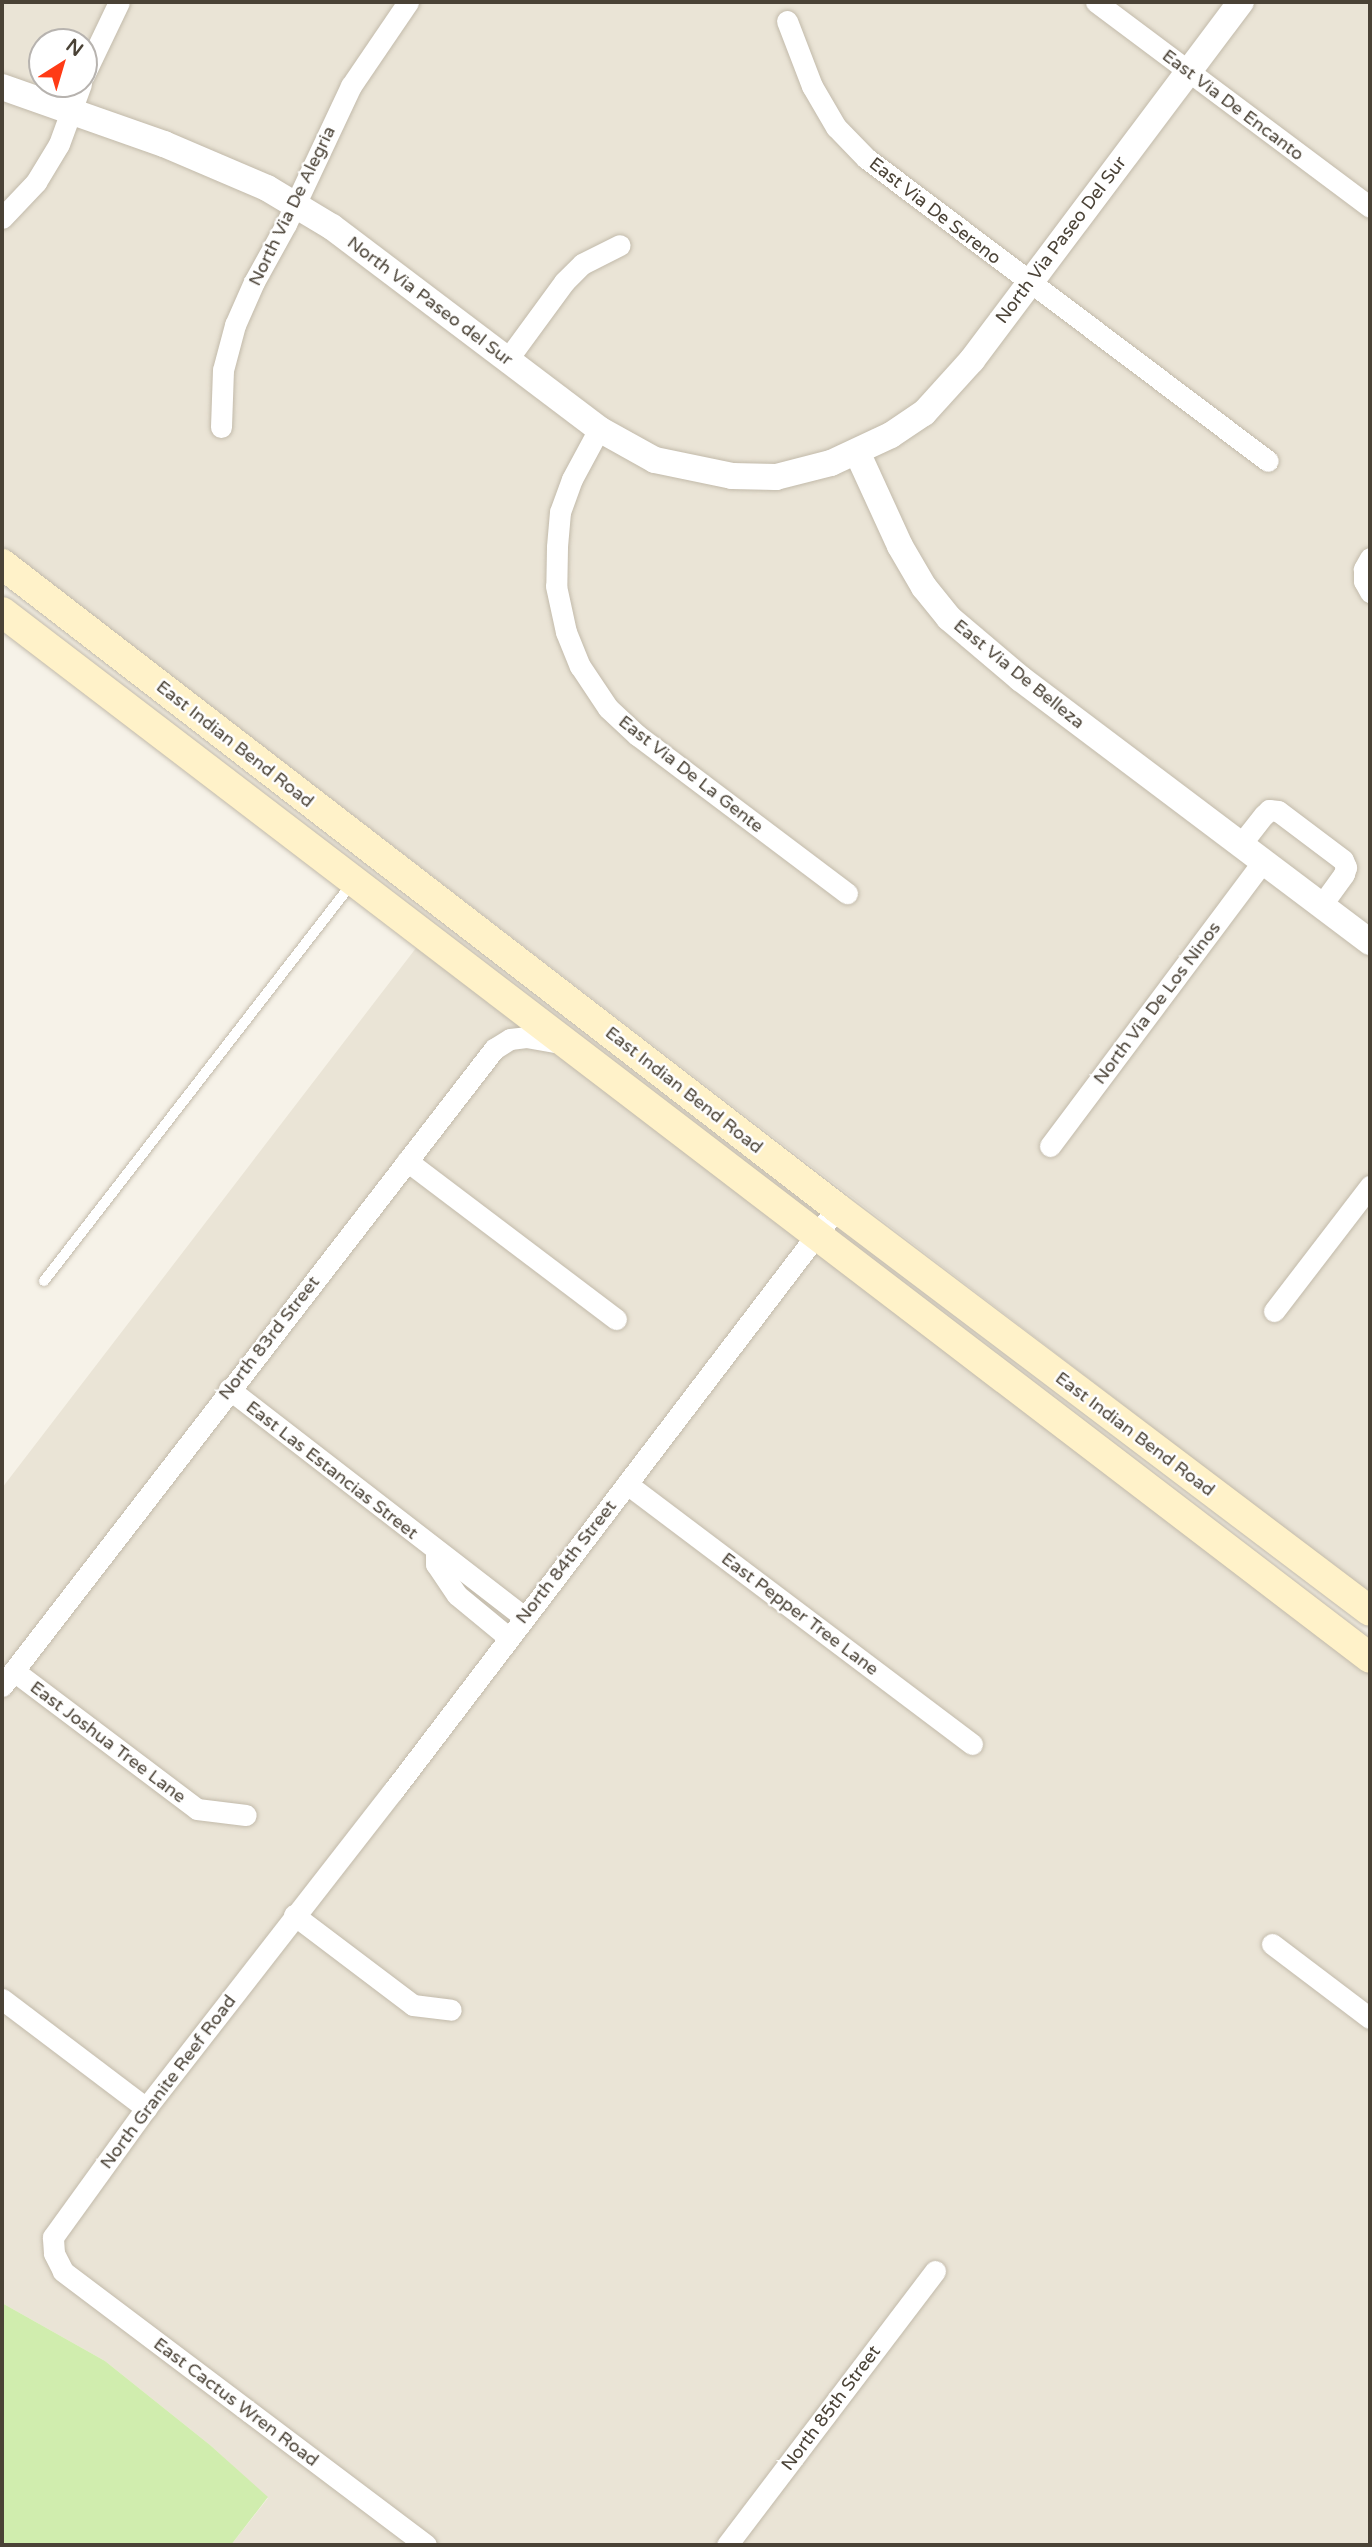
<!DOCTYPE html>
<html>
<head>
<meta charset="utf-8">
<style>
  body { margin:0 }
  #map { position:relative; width:1372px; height:2547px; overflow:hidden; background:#f6f2e8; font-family:"Varela Round",sans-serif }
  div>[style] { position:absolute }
  .residential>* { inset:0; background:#eae4d6 }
  .green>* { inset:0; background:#d0edae }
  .roads { filter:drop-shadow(0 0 2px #c2baaa) drop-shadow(0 0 2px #c2baaa) }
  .service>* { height:10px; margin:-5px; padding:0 5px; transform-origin:5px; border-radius:5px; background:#fff }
  .minor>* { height:21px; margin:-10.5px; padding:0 10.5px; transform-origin:10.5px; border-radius:10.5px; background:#fff }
  .tertiary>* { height:26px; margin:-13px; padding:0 13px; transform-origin:13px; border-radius:13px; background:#fff }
  .secondary>* { height:30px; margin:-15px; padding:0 15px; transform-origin:15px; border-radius:15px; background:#fff2c9 }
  span { translate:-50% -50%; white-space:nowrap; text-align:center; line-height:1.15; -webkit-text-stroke:5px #fff; paint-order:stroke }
  .street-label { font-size:18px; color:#4a4236 }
  .frame { position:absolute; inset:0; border:4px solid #4a4236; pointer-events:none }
  .north { position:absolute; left:28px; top:28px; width:70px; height:70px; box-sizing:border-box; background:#fff; border:2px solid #b7b3af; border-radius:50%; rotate:37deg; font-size:19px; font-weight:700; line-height:28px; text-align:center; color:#4a4236 }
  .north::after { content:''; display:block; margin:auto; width:24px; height:32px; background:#ff3b16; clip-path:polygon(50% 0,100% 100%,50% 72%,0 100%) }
</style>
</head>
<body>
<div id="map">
  <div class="residential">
    <i style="clip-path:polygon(evenodd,2px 2px,1370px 2px,1370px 1594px,2px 546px,2px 2px,42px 42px,84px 42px,84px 84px,42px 84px,42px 42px)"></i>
    <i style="clip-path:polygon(416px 948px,1370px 1673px,1370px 2545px,231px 2545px,268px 2498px,210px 2445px,105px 2361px,2px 2303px,2px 1488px)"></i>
  </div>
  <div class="green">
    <i style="clip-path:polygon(2px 2303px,105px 2361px,210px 2445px,268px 2497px,231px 2545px,2px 2545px)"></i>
  </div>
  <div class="roads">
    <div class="service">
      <i style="left:44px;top:1281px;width:505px;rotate:-52.24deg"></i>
    </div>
    <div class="minor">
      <i style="left:1096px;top:2px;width:342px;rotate:36.8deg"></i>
      <i style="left:787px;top:21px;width:70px;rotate:69deg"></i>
      <i style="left:812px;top:86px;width:48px;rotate:59.7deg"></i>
      <i style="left:836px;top:127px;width:43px;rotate:45.9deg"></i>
      <i style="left:866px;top:158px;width:503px;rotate:37.01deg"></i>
      <i style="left:84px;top:75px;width:81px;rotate:-64.4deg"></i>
      <i style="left:2px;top:218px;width:50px;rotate:-46.6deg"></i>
      <i style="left:36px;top:182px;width:44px;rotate:-58.8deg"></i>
      <i style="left:59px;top:144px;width:64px;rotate:-69.9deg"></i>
      <i style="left:507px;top:360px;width:97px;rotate:-53.8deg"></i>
      <i style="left:564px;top:282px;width:25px;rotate:-45deg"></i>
      <i style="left:582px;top:264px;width:42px;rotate:-26.6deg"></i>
      <i style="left:221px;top:427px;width:57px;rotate:-88deg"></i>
      <i style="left:223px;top:370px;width:47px;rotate:-75.1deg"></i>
      <i style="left:235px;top:325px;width:47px;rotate:-66.2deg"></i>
      <i style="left:254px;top:282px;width:66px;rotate:-61.1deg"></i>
      <i style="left:286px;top:224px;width:153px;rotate:-64.8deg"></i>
      <i style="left:351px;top:86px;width:102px;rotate:-55.8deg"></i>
      <i style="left:599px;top:429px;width:57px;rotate:118.4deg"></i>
      <i style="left:572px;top:479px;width:35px;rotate:110deg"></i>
      <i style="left:560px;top:512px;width:35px;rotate:95deg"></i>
      <i style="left:557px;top:547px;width:39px;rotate:91deg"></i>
      <i style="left:556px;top:586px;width:47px;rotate:77.7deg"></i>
      <i style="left:566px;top:632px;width:37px;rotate:68deg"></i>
      <i style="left:580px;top:666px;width:50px;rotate:56.3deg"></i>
      <i style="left:608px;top:708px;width:40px;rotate:43deg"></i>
      <i style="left:637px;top:735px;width:263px;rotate:37deg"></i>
      <i style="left:1370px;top:558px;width:13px;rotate:119deg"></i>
      <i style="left:1364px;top:569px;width:12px;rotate:90deg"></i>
      <i style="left:1364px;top:581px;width:13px;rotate:61deg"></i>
      <i style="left:1241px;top:844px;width:37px;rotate:-52deg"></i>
      <i style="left:1264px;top:815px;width:7px;rotate:-45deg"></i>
      <i style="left:1269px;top:810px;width:9px;rotate:6deg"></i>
      <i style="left:1278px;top:811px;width:81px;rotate:37deg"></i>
      <i style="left:1343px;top:860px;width:8px;rotate:67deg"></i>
      <i style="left:1346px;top:867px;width:7px;rotate:106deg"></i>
      <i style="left:1344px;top:874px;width:39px;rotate:126deg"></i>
      <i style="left:1050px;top:1146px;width:356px;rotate:-53.2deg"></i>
      <i style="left:407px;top:1161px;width:262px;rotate:37.1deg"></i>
      <i style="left:1274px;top:1311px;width:158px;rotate:-52.5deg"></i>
      <i style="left:229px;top:1389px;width:373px;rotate:37.7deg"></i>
      <i style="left:627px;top:1484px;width:432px;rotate:37deg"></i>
      <i style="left:436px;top:1550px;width:14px;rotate:90deg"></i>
      <i style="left:436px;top:1564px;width:37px;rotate:56deg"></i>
      <i style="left:457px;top:1595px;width:66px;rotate:39.5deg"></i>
      <i style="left:14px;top:1671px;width:229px;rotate:37deg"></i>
      <i style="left:197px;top:1809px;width:49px;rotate:7deg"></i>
      <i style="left:2px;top:1686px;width:805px;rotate:-52.32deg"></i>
      <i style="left:494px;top:1049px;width:19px;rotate:-32deg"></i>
      <i style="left:510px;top:1039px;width:16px;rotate:-7deg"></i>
      <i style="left:526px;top:1037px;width:36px;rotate:10deg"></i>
      <i style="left:294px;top:1915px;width:149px;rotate:37.1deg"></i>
      <i style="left:413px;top:2005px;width:38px;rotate:7deg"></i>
      <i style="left:1272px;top:1944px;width:123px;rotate:37.1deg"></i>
      <i style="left:2px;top:1999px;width:181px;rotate:37.1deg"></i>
      <i style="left:426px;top:2545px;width:455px;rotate:-143deg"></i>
      <i style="left:63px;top:2271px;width:20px;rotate:-117deg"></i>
      <i style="left:54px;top:2253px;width:16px;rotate:-94deg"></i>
      <i style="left:53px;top:2237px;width:159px;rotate:-54.2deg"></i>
      <i style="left:146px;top:2108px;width:402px;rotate:-52.1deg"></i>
      <i style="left:393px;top:1791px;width:733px;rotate:-52.71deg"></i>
      <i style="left:727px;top:2545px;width:344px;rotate:-52.8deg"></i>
    </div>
    <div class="tertiary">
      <i style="left:2px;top:87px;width:172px;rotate:19.4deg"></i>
      <i style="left:164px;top:144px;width:112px;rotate:23.1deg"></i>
      <i style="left:267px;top:188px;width:76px;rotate:31deg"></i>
      <i style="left:332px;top:227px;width:335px;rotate:37.1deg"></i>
      <i style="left:599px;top:429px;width:64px;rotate:29deg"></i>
      <i style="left:655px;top:460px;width:79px;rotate:11.7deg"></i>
      <i style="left:732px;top:476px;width:44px;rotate:1.3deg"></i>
      <i style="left:776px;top:477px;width:57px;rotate:-14.3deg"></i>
      <i style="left:831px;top:463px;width:66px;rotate:-25deg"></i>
      <i style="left:891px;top:435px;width:40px;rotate:-34deg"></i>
      <i style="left:924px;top:413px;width:72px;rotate:-47.8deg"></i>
      <i style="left:972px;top:360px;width:448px;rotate:-53.1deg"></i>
      <i style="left:857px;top:452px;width:103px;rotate:65.4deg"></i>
      <i style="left:900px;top:546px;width:48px;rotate:59.7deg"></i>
      <i style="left:924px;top:587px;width:40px;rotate:51deg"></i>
      <i style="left:949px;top:618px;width:94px;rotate:40.3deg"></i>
      <i style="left:1021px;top:679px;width:437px;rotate:37deg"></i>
    </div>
    <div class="secondary">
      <i style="left:2px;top:564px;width:1054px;rotate:37.64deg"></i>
      <i style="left:837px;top:1208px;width:668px;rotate:37.09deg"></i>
      <i style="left:2px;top:612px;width:1722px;rotate:37.4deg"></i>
    </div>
  </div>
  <div class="street-label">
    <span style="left:1233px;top:105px;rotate:37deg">East Via De Encanto</span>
    <span style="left:292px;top:206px;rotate:-64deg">North Via De Alegria</span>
    <span style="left:935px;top:211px;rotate:38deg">East Via De Sereno</span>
    <span style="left:1061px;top:240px;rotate:-53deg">North Via Paseo Del Sur</span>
    <span style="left:430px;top:301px;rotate:37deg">North Via Paseo del Sur</span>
    <span style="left:1019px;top:674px;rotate:39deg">East Via De Belleza</span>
    <span style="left:235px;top:744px;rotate:38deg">East Indian Bend Road</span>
    <span style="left:691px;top:774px;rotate:38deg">East Via De La Gente</span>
    <span style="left:1157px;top:1003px;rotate:-53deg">North Via De Los Ninos</span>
    <span style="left:684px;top:1090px;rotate:38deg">East Indian Bend Road</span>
    <span style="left:269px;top:1338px;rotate:-52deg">North 83rd Street</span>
    <span style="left:1135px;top:1434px;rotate:37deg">East Indian Bend Road</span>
    <span style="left:332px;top:1470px;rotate:38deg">East Las Estancias Street</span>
    <span style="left:566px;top:1562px;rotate:-52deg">North 84th Street</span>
    <span style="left:800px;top:1614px;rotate:37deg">East Pepper Tree Lane</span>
    <span style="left:108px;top:1742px;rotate:37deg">East Joshua Tree Lane</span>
    <span style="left:168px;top:2082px;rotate:-53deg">North Granite Reef Road</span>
    <span style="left:236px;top:2402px;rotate:37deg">East Cactus Wren Road</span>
    <span style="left:831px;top:2408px;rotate:-53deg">North 85th Street</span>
  </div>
  <div class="frame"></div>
  <div class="north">N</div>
</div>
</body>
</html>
